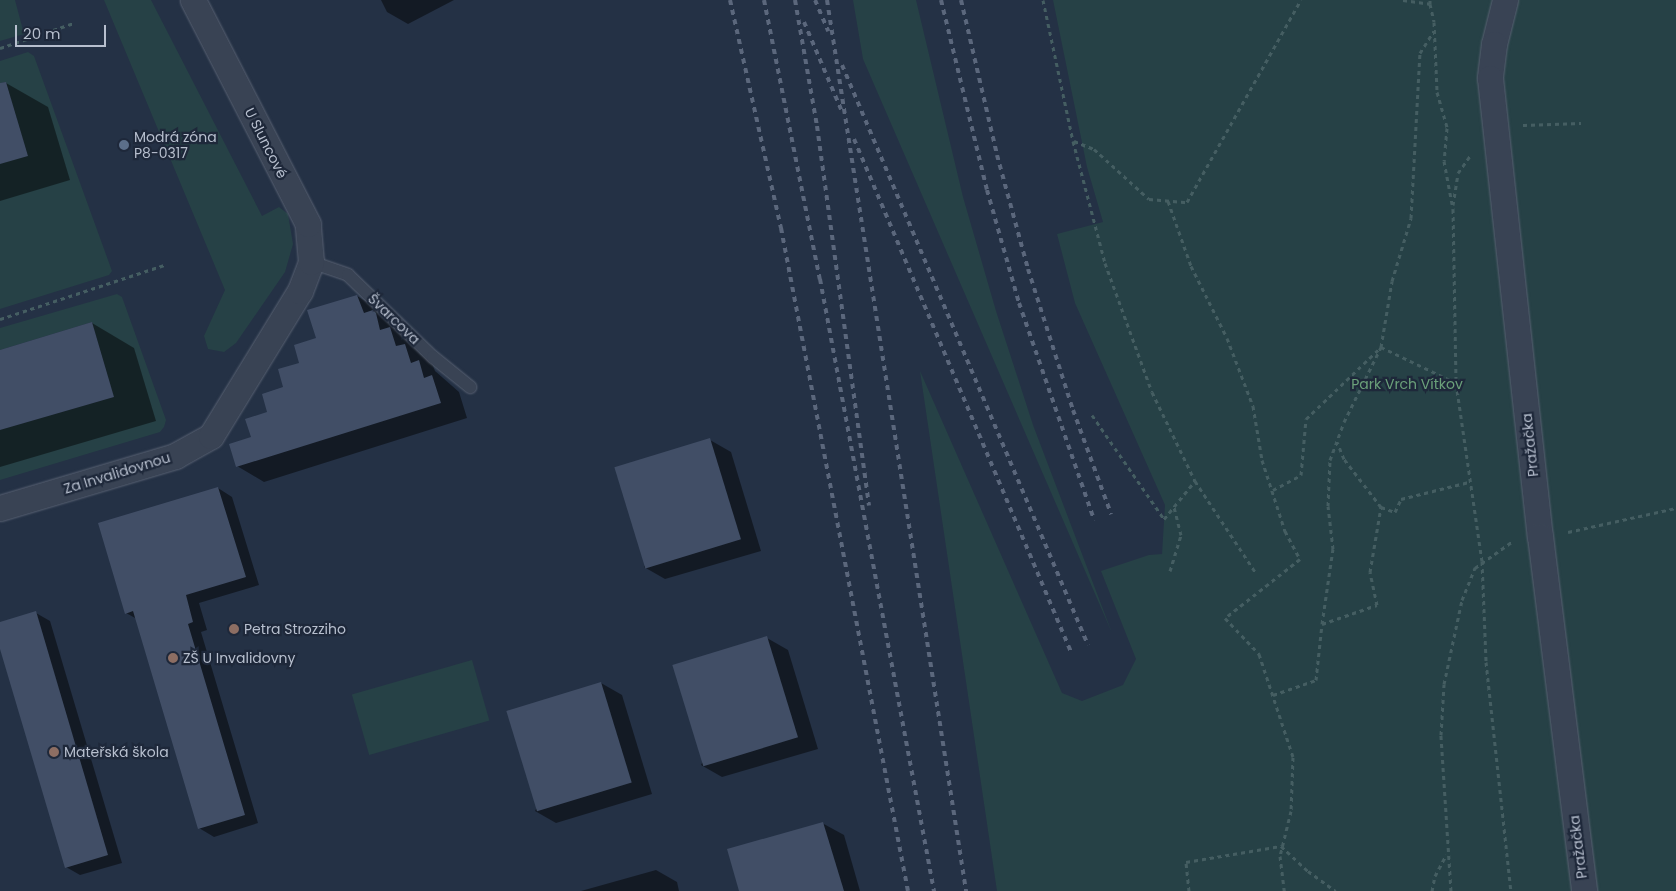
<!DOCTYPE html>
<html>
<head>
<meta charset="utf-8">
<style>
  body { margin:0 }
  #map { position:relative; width:1676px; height:891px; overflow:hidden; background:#243145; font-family:Poppins,sans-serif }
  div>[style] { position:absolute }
  .green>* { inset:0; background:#264146; transform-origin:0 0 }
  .shadow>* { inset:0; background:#0007 }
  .building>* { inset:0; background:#414e66; transform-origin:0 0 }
  .path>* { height:3px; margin-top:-1.5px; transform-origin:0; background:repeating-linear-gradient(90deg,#455e62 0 4px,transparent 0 8px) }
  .roads { filter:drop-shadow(0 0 1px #586172) drop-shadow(0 0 1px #586172) }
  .lane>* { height:12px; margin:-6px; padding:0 6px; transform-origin:6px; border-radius:6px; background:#394354 }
  .street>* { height:25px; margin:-12.5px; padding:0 12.5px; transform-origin:12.5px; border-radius:12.5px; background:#394354 }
  .rail>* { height:4px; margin-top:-2px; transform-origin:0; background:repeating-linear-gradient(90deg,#5b677c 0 5px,transparent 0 10px) }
  .dots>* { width:14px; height:14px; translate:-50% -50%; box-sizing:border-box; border:2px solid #1e283a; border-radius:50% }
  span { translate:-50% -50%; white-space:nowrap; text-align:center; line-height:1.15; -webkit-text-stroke:4.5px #1e283a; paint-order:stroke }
  .poi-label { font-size:14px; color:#b7bfce }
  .left { translate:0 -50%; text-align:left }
  .street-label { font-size:14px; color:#b7bfce }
  .park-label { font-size:14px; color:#6ba17a }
  .scale { position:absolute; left:15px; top:25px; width:91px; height:22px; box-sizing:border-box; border:2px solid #b7bfce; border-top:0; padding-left:6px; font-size:15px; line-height:18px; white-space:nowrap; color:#b7bfce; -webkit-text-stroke:4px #1e283a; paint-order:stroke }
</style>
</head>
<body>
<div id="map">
  <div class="green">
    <i style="clip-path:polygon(0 0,15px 0,24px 34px,0 41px)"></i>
    <i style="clip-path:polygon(104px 0,151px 0,262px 216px,279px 207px,288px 214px,293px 244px,285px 272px,236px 343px,224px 352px,208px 349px,204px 336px,225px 290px)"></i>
    <i style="clip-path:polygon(853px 0,916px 0,963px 197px,996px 311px,1033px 425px,1112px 633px,863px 59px)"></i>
    <i style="clip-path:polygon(1053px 0,1676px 0,1676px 891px,997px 891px,920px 371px,1062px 693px,1082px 701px,1123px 685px,1136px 659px,1101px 571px,1149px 555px,1162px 554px,1165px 505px,1075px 303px,1057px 234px,1103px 222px,1087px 167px)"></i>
    <i style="clip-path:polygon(28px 52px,34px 56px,112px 271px,109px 275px,0 309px,0 158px,2px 163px,28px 156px,6px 82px,0 83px,0 61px)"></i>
    <i style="clip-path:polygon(117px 294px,122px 297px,166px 420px,164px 427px,160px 432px,0 480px,0 430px,114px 397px,92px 322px,0 350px,0 328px)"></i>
    <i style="left:472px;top:660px;width:63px;height:125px;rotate:74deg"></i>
  </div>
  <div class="shadow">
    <i style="clip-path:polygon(381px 0,454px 0,408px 24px,387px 12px)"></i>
    <i style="clip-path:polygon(6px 83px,48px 107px,70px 180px,0 201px,0 84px)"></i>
    <i style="clip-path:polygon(357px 296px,384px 312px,417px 344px,420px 354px,431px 360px,435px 371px,459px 392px,467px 418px,264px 482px,237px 466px,317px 339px)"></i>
    <i style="clip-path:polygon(92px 323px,134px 348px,156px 421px,0 467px,0 351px)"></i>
    <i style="clip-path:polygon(710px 440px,731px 452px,761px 551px,665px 579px,644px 567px)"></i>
    <i style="clip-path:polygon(218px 488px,232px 497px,259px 585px,199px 603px,207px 630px,201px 632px,258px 823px,214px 837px,199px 828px,137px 619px,126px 613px)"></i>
    <i style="clip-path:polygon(36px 613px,50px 621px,122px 863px,80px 875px,66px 867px,0 645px,0 623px)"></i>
    <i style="clip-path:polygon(767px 638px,788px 650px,818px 749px,722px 777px,701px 765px)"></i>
    <i style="clip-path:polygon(601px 683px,622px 695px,652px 794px,556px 823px,535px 811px)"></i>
    <i style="clip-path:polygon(822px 823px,844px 835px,860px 891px,740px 891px)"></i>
    <i style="clip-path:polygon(656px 870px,677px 882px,679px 891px,581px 891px)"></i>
  </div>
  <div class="building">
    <i style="clip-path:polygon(6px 82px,28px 156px,0 164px,0 83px)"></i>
    <i style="clip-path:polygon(357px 295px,364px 313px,373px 310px,376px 313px,380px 330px,390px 327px,396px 346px,405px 344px,411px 363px,419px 360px,424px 378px,432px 375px,441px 403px,236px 467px,229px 444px,251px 437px,245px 419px,267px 412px,262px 394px,283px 387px,278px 369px,299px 363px,294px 345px,316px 338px,307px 310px)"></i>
    <i style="clip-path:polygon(92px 322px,114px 397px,0 430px,0 350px)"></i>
    <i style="left:710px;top:438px;width:106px;height:100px;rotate:73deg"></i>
    <i style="clip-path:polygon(218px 487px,246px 577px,186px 595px,193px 622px,188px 624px,245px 815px,198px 829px,133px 611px,125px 614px,98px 523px)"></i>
    <i style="clip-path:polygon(36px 611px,108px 855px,65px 868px,0 649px,0 622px)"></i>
    <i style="left:767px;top:636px;width:106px;height:99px;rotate:73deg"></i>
    <i style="left:601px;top:682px;width:105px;height:99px;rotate:73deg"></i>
    <i style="clip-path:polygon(823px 822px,844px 891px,739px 891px,727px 849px)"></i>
  </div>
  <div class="path">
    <i style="left:1043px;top:0;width:144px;rotate:78deg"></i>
    <i style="left:1073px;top:141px;width:126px;rotate:75.3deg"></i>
    <i style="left:1105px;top:263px;width:137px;rotate:70deg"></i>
    <i style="left:1152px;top:392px;width:99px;rotate:64.2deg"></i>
    <i style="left:1195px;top:481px;width:110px;rotate:56.5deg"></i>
    <i style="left:1403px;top:0;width:27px;rotate:8deg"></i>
    <i style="left:1430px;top:4px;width:4px;rotate:-90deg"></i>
    <i style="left:1430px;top:4px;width:18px;rotate:77deg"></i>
    <i style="left:1434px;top:22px;width:70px;rotate:87.5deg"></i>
    <i style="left:1437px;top:92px;width:37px;rotate:74deg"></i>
    <i style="left:1447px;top:128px;width:33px;rotate:95deg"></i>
    <i style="left:1444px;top:161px;width:49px;rotate:79.4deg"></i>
    <i style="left:1453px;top:209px;width:174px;rotate:89deg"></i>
    <i style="left:1456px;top:383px;width:180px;rotate:81.7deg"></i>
    <i style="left:1482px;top:561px;width:101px;rotate:87.7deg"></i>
    <i style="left:1486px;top:662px;width:230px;rotate:83.8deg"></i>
    <i style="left:0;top:48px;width:78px;rotate:-18.7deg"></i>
    <i style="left:1523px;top:125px;width:58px;rotate:-2deg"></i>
    <i style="left:1074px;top:141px;width:22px;rotate:22deg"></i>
    <i style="left:1094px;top:149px;width:74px;rotate:42.3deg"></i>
    <i style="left:1149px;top:199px;width:38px;rotate:5deg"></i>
    <i style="left:1187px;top:202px;width:232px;rotate:-60.6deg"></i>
    <i style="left:1168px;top:201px;width:69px;rotate:70.5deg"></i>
    <i style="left:1191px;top:266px;width:80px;rotate:63.4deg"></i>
    <i style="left:1227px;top:338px;width:73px;rotate:69.1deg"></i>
    <i style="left:1253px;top:406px;width:55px;rotate:80.5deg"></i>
    <i style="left:1262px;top:460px;width:75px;rotate:72.1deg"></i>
    <i style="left:1285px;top:531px;width:32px;rotate:62deg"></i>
    <i style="left:1300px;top:559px;width:95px;rotate:141.8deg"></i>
    <i style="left:1225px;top:618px;width:50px;rotate:46.6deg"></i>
    <i style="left:1259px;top:654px;width:108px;rotate:71.7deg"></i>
    <i style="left:1293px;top:757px;width:54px;rotate:92.1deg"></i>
    <i style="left:1291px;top:811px;width:46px;rotate:103.7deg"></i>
    <i style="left:1280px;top:856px;width:35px;rotate:83deg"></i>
    <i style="left:1453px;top:205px;width:32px;rotate:-81deg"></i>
    <i style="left:1458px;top:173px;width:21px;rotate:-55deg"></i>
    <i style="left:0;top:319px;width:173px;rotate:-18.2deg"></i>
    <i style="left:1381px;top:347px;width:83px;rotate:25.6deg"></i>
    <i style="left:1092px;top:415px;width:126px;rotate:55.3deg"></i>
    <i style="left:1164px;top:519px;width:49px;rotate:-50.8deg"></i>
    <i style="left:1273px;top:490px;width:32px;rotate:-28deg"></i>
    <i style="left:1301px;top:475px;width:56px;rotate:-84.9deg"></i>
    <i style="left:1306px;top:419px;width:100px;rotate:-43.8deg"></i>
    <i style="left:1381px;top:507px;width:15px;rotate:20deg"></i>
    <i style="left:1395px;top:512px;width:14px;rotate:-65deg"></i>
    <i style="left:1401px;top:499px;width:70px;rotate:-14deg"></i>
    <i style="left:1568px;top:532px;width:111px;rotate:-12.5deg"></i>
    <i style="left:1170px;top:571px;width:38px;rotate:-73deg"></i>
    <i style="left:1181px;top:535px;width:29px;rotate:-104deg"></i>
    <i style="left:1322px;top:624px;width:76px;rotate:-81.7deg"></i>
    <i style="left:1333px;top:549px;width:43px;rotate:-96.6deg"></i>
    <i style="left:1328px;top:506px;width:46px;rotate:-87.5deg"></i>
    <i style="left:1330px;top:460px;width:40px;rotate:-69.8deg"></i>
    <i style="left:1344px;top:422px;width:84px;rotate:-63.7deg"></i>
    <i style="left:1381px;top:347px;width:67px;rotate:-80.5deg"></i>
    <i style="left:1392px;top:281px;width:66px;rotate:-73.2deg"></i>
    <i style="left:1411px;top:218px;width:165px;rotate:-86.9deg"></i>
    <i style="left:1420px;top:53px;width:26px;rotate:-58deg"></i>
    <i style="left:1273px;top:695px;width:46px;rotate:-19.2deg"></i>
    <i style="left:1316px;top:680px;width:56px;rotate:-83.9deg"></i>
    <i style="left:1322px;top:624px;width:58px;rotate:-19.1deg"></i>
    <i style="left:1377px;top:605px;width:34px;rotate:-102deg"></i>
    <i style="left:1370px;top:572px;width:66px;rotate:-80.4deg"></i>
    <i style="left:1381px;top:507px;width:61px;rotate:-127.6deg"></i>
    <i style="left:1344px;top:459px;width:18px;rotate:-112deg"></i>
    <i style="left:1189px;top:891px;width:29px;rotate:-96deg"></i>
    <i style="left:1186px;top:862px;width:96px;rotate:-9.6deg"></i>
    <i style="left:1281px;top:846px;width:37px;rotate:43deg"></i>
    <i style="left:1308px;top:871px;width:34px;rotate:36deg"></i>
    <i style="left:1432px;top:891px;width:15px;rotate:-79deg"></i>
    <i style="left:1435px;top:876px;width:24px;rotate:-62deg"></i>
    <i style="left:1451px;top:891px;width:156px;rotate:-93.7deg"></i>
    <i style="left:1441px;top:735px;width:51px;rotate:-86.6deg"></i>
    <i style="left:1444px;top:684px;width:86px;rotate:-77.9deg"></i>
    <i style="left:1462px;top:600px;width:35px;rotate:-68deg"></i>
    <i style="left:1475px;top:568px;width:47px;rotate:-35.4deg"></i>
  </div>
  <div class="roads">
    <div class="lane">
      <i style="left:311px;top:262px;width:39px;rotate:19deg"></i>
      <i style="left:348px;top:275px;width:118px;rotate:44deg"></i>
      <i style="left:433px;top:357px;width:48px;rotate:39deg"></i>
    </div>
    <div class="street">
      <i style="left:1505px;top:0;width:45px;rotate:104deg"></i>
      <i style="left:1494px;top:44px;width:34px;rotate:97deg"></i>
      <i style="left:1490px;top:78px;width:461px;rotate:83.8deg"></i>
      <i style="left:1540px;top:536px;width:358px;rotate:82.9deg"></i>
      <i style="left:0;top:508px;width:183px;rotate:-16.5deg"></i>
      <i style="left:175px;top:456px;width:41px;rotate:-29.1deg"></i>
      <i style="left:211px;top:436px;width:170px;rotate:-58.5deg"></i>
      <i style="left:300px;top:291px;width:31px;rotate:-69deg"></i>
      <i style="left:311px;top:262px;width:38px;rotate:-95deg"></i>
      <i style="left:308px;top:224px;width:252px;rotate:-117.2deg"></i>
    </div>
  </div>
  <div class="rail">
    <i style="left:730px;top:0;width:234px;rotate:77.4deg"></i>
    <i style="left:781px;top:228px;width:675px;rotate:79.16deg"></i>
    <i style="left:764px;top:0;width:285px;rotate:78.7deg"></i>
    <i style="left:820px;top:279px;width:623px;rotate:79.45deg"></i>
    <i style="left:795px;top:0;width:128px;rotate:80.1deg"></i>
    <i style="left:817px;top:126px;width:383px;rotate:82.2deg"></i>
    <i style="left:815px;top:0;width:34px;rotate:67deg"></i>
    <i style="left:827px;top:0;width:902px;rotate:81.13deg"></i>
    <i style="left:941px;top:0;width:195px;rotate:76.4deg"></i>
    <i style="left:987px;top:190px;width:117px;rotate:74.2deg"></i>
    <i style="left:1019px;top:303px;width:230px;rotate:70.9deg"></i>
    <i style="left:961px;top:0;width:159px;rotate:76.9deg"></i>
    <i style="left:997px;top:155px;width:118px;rotate:74.8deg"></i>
    <i style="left:1028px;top:269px;width:148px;rotate:72.3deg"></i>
    <i style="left:1073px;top:410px;width:111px;rotate:69.9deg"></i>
    <i style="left:804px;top:22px;width:95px;rotate:67deg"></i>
    <i style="left:842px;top:65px;width:630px;rotate:67.02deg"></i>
    <i style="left:854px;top:139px;width:557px;rotate:67.07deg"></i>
  </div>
  <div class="dots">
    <i style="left:124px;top:145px;background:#5c6f8a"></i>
    <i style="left:234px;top:629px;background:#8d6e63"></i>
    <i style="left:173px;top:658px;background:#8d6e63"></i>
    <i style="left:54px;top:752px;background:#8d6e63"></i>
  </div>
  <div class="poi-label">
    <span class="left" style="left:134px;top:145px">Modrá zóna<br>P8-0317</span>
    <span class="left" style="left:244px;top:629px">Petra Strozziho</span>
    <span class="left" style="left:183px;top:658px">ZŠ U Invalidovny</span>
    <span class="left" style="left:64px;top:752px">Mateřská škola</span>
  </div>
  <div class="street-label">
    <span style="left:266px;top:143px;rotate:63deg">U Sluncové</span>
    <span style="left:394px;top:319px;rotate:44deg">Švarcova</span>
    <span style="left:1530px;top:445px;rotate:-96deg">Pražačka</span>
    <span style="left:117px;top:473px;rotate:-17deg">Za Invalidovnou</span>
    <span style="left:1578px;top:847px;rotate:-97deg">Pražačka</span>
  </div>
  <div class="park-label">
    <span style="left:1407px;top:384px">Park Vrch Vítkov</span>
  </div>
  <div class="scale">20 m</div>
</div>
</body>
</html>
